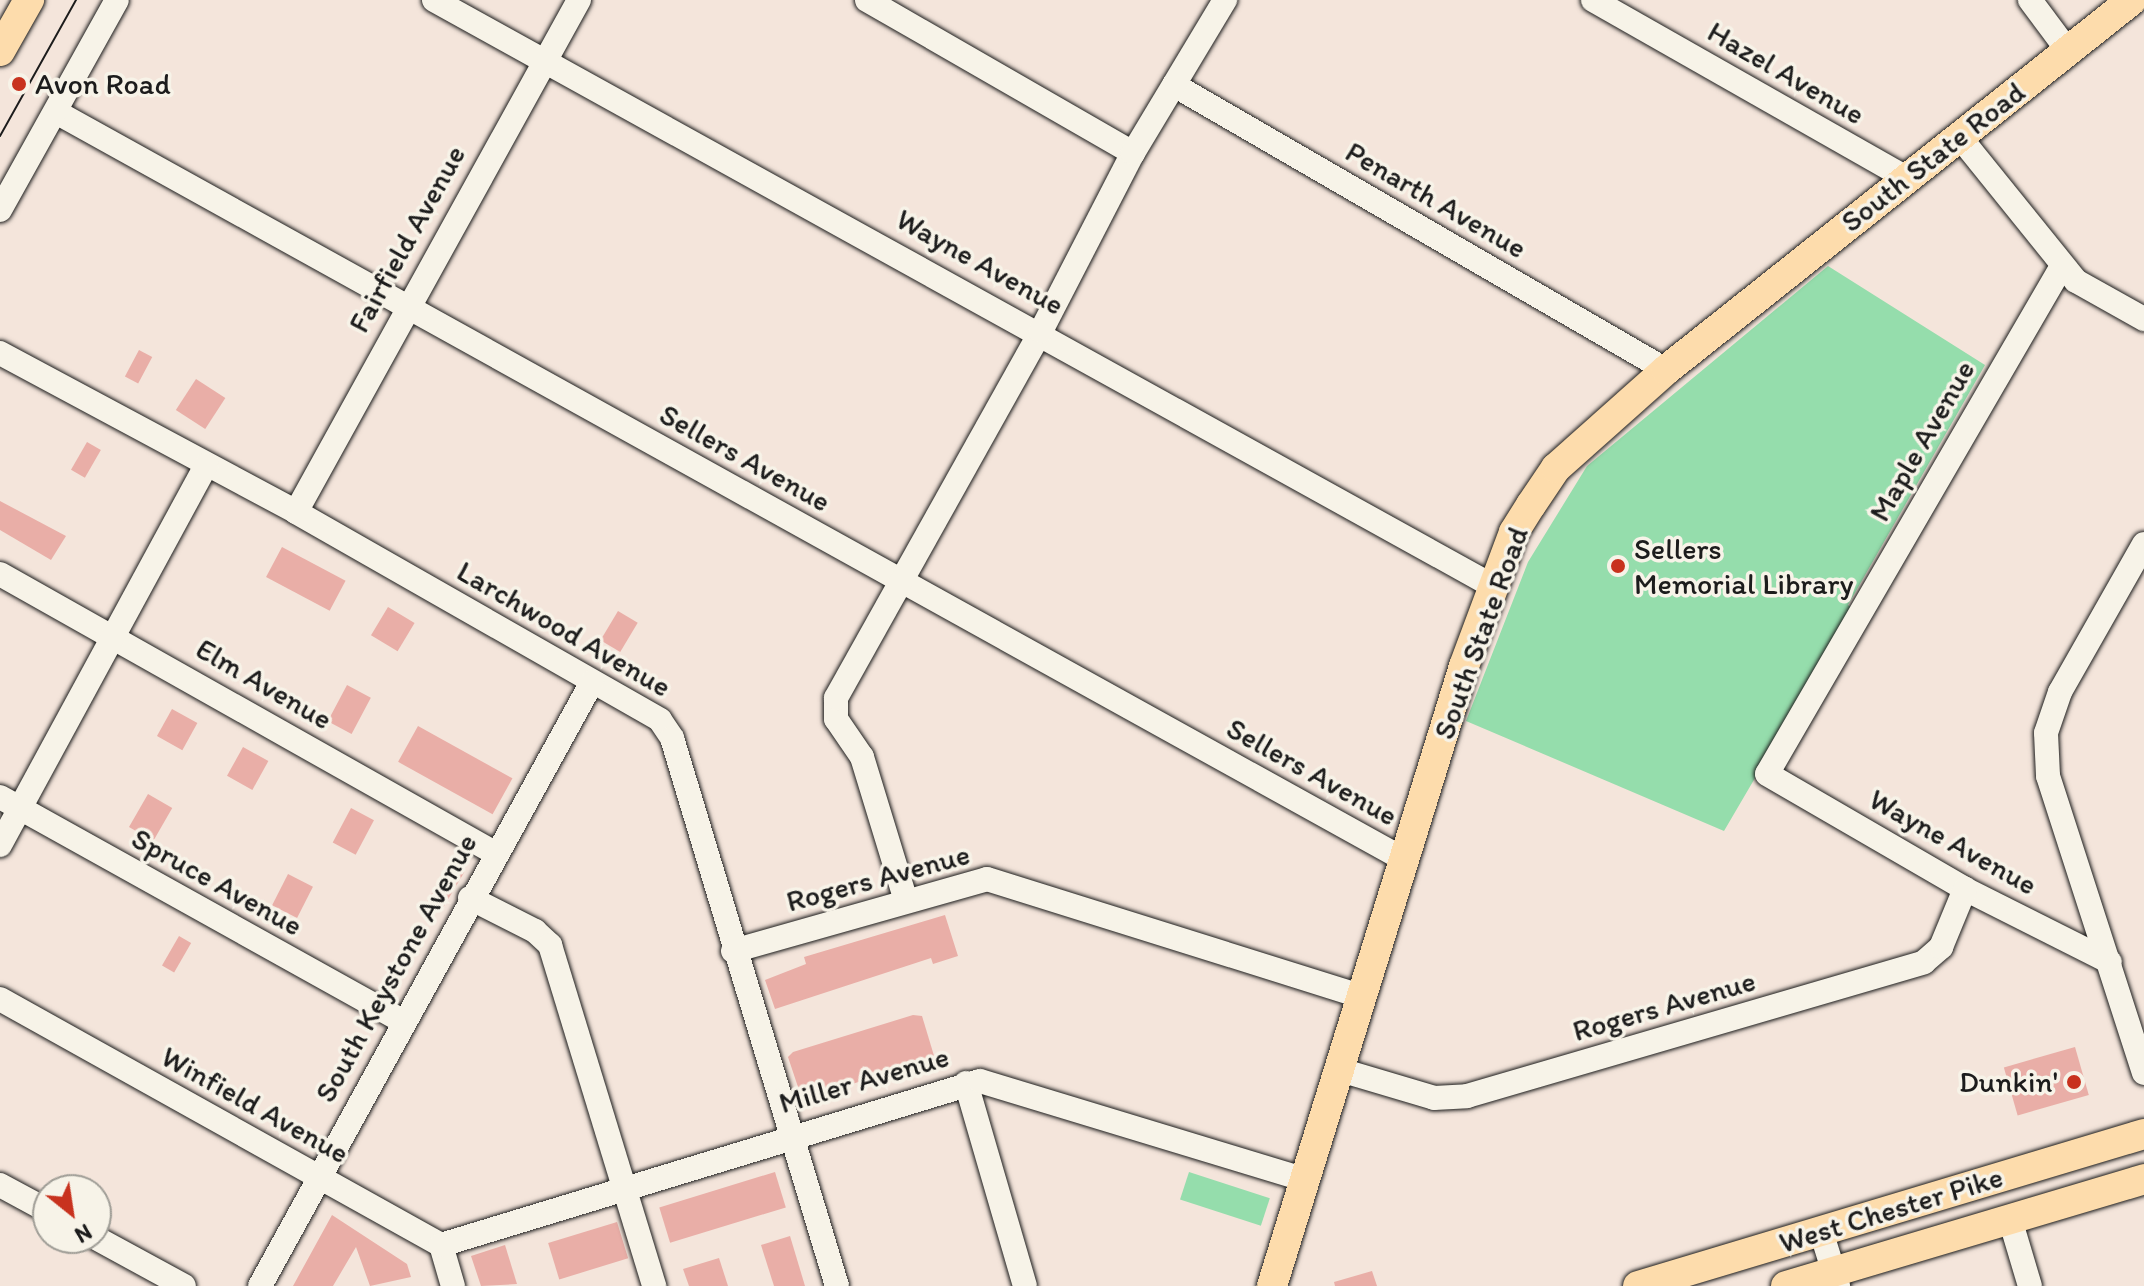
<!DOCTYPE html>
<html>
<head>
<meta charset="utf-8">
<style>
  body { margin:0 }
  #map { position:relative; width:2144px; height:1286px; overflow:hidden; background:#f4e5db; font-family:Itim,sans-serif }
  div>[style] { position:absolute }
  .green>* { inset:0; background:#95ddac; transform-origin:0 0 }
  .building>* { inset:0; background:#e9aea7; transform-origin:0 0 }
  .roads { filter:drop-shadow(0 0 2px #1c1c1c) drop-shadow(0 0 2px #1c1c1c) }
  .minor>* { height:24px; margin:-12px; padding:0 12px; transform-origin:12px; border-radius:12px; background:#f7f3e8 }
  .major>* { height:30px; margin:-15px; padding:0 15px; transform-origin:15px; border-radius:15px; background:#fddcac }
  .tram>* { height:2px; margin:-1px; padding:0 1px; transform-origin:1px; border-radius:1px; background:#1c1c1c }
  .dots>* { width:22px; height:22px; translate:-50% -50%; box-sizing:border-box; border:4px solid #f7f3e8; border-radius:50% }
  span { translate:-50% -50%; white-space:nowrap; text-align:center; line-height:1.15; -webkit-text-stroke:7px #f7f3e8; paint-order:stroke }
  .street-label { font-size:30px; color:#1c1c1c }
  .poi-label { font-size:30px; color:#1c1c1c }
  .left { translate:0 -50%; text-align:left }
  .right { translate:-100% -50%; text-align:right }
  .north { position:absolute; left:32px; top:1174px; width:80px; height:80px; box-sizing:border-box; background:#f7f3e8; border:2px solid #9f9d96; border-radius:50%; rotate:150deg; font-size:22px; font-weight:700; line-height:32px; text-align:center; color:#1c1c1c }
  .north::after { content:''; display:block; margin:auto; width:28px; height:36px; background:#c8321e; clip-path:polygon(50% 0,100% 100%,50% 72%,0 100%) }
</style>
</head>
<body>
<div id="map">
  <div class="green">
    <i style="clip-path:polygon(1828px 266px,1985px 365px,1848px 605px,1854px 609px,1724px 831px,1466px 721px,1528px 562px,1587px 466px)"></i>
    <i style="left:1189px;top:1172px;width:85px;height:29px;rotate:18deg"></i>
  </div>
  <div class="building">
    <i style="left:139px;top:350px;width:15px;height:30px;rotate:28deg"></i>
    <i style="left:196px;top:379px;width:35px;height:37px;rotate:33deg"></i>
    <i style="left:87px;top:442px;width:16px;height:32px;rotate:30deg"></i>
    <i style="clip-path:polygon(0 501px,66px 536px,51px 560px,0 530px)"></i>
    <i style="left:282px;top:547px;width:72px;height:34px;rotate:28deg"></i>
    <i style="left:388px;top:607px;width:31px;height:33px;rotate:31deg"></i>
    <i style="left:618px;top:611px;width:23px;height:34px;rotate:31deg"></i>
    <i style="left:347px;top:685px;width:27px;height:41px;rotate:28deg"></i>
    <i style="left:172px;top:709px;width:29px;height:31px;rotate:29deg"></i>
    <i style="left:418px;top:726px;width:108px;height:41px;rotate:29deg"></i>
    <i style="left:243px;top:747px;width:29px;height:33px;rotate:29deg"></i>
    <i style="left:148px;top:794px;width:28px;height:38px;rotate:30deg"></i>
    <i style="left:351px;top:808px;width:26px;height:39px;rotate:28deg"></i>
    <i style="left:450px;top:863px;width:17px;height:46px;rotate:31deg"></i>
    <i style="left:288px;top:874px;width:28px;height:35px;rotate:27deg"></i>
    <i style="clip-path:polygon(945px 915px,958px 956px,933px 964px,931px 958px,775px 1009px,765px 980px,806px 964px,804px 957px)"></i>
    <i style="left:179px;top:936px;width:14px;height:34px;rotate:30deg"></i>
    <i style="clip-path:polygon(913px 1015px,922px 1016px,935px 1059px,802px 1099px,788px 1057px,793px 1052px)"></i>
    <i style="left:2075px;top:1047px;width:50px;height:74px;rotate:74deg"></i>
    <i style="left:775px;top:1172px;width:37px;height:121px;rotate:73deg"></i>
    <i style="clip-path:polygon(332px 1215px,407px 1264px,411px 1277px,370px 1286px,356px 1247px,333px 1286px,293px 1286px)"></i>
    <i style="left:617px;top:1222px;width:38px;height:72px;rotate:73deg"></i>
    <i style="clip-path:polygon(790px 1236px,805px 1286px,774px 1286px,761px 1245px)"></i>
    <i style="clip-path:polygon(505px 1245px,517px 1284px,481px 1286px,471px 1256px)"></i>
    <i style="clip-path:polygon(719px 1258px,728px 1286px,689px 1286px,683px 1269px)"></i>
    <i style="clip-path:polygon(1372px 1271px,1377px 1286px,1335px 1286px,1334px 1282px)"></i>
  </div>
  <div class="roads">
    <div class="minor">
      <i style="left:434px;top:0;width:1210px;rotate:28.96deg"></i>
      <i style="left:867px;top:0;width:307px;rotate:29.9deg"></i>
      <i style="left:1593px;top:0;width:360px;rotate:29.6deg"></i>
      <i style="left:2030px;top:0;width:64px;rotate:53.3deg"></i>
      <i style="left:1174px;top:85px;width:569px;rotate:30.08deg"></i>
      <i style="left:56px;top:112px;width:1540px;rotate:29.01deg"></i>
      <i style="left:1959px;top:136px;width:186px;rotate:51.1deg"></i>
      <i style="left:2076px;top:281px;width:78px;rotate:29.2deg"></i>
      <i style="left:0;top:210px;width:240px;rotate:-60.9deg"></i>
      <i style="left:2062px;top:266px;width:587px;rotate:120.14deg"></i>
      <i style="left:1767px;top:774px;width:229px;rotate:30.1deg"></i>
      <i style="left:1965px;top:889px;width:162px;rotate:26.7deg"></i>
      <i style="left:0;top:353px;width:336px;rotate:28.2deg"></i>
      <i style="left:296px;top:512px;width:419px;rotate:29.7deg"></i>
      <i style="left:660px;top:720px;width:22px;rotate:56deg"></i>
      <i style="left:672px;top:738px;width:572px;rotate:73.24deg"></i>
      <i style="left:296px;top:512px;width:585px;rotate:-61.07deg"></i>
      <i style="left:2144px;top:544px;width:170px;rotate:119.6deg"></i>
      <i style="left:2060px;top:692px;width:43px;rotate:108.9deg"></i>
      <i style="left:2046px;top:733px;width:43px;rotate:87.3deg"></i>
      <i style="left:2048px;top:776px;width:312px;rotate:72.1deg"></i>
      <i style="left:0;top:574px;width:568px;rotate:29.41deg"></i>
      <i style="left:0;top:797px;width:462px;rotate:29.1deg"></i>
      <i style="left:0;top:845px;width:432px;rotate:-61.5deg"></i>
      <i style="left:470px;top:898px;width:73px;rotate:26.9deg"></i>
      <i style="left:535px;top:931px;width:21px;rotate:43deg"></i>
      <i style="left:550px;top:945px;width:357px;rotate:73deg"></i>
      <i style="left:906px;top:901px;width:151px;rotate:-107deg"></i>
      <i style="left:862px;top:757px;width:46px;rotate:-124.4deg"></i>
      <i style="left:836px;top:719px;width:21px;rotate:-90deg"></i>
      <i style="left:836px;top:698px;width:420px;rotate:-60.8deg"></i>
      <i style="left:1041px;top:331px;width:200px;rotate:-62.7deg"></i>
      <i style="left:1133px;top:153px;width:179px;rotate:-59deg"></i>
      <i style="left:733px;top:951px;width:264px;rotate:-15.8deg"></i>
      <i style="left:987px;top:879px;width:391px;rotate:17.4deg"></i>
      <i style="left:0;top:999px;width:505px;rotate:29.15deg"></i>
      <i style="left:441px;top:1245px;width:43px;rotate:73.7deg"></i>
      <i style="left:1337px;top:1069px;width:101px;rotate:16.6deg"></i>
      <i style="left:1434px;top:1098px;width:33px;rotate:-3deg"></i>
      <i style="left:1467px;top:1096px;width:476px;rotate:-16.3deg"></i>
      <i style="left:1924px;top:962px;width:23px;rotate:-41deg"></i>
      <i style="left:1941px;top:947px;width:63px;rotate:-67.5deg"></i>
      <i style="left:966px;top:1083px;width:211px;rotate:73.8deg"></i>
      <i style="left:0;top:1185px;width:55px;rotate:28.4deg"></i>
      <i style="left:2010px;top:1219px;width:70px;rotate:73.4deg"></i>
      <i style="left:1821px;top:1231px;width:58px;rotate:72.8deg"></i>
      <i style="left:96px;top:1238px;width:100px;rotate:28.6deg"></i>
      <i style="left:441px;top:1245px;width:563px;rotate:-16.92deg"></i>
      <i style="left:980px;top:1081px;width:340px;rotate:16.9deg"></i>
      <i style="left:260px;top:1286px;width:689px;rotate:-61.2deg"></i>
    </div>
    <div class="major">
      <i style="left:0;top:51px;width:59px;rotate:-60.4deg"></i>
      <i style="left:1272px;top:1286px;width:649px;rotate:-72.79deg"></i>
      <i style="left:1464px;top:666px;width:143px;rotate:-69.5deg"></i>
      <i style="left:1514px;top:532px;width:32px;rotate:-58deg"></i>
      <i style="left:1531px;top:505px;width:45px;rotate:-56deg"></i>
      <i style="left:1556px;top:468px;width:147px;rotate:-41.7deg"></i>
      <i style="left:1666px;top:370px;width:595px;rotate:-38.45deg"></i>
      <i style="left:1638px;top:1286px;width:528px;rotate:-16.72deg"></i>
      <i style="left:1786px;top:1286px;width:374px;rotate:-16.6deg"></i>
    </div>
  </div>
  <div class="tram">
    <i style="left:0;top:136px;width:156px;rotate:-60.8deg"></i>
  </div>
  <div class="dots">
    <i style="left:19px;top:84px;background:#c8321e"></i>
    <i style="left:1618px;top:566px;background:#c8321e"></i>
    <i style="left:2074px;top:1082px;background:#c8321e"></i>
  </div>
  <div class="street-label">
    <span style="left:1786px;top:73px;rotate:30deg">Hazel Avenue</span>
    <span style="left:1933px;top:157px;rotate:-38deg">South State Road</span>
    <span style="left:1436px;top:200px;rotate:30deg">Penarth Avenue</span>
    <span style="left:407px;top:239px;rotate:-61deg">Fairfield Avenue</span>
    <span style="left:980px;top:262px;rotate:29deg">Wayne Avenue</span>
    <span style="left:1922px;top:441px;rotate:-60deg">Maple Avenue</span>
    <span style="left:745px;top:458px;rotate:29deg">Sellers Avenue</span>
    <span style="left:564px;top:629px;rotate:30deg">Larchwood Avenue</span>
    <span style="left:1481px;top:633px;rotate:-70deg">South State Road</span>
    <span style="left:264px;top:684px;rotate:30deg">Elm Avenue</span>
    <span style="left:1312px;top:772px;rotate:29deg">Sellers Avenue</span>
    <span style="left:1953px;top:842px;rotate:29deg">Wayne Avenue</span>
    <span style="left:878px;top:878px;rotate:-15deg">Rogers Avenue</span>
    <span style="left:217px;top:882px;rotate:29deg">Spruce Avenue</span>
    <span style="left:396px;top:968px;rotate:-61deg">South Keystone Avenue</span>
    <span style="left:1664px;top:1006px;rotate:-16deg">Rogers Avenue</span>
    <span style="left:864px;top:1080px;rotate:-16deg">Miller Avenue</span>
    <span style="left:255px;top:1105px;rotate:29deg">Winfield Avenue</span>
    <span style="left:1891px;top:1210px;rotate:-17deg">West Chester Pike</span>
  </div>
  <div class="poi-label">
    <span class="left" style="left:35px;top:84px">Avon Road</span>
    <span class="left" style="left:1634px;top:566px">Sellers<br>Memorial Library</span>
    <span class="right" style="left:2058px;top:1082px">Dunkin'</span>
  </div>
  <div class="north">N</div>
</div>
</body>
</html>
